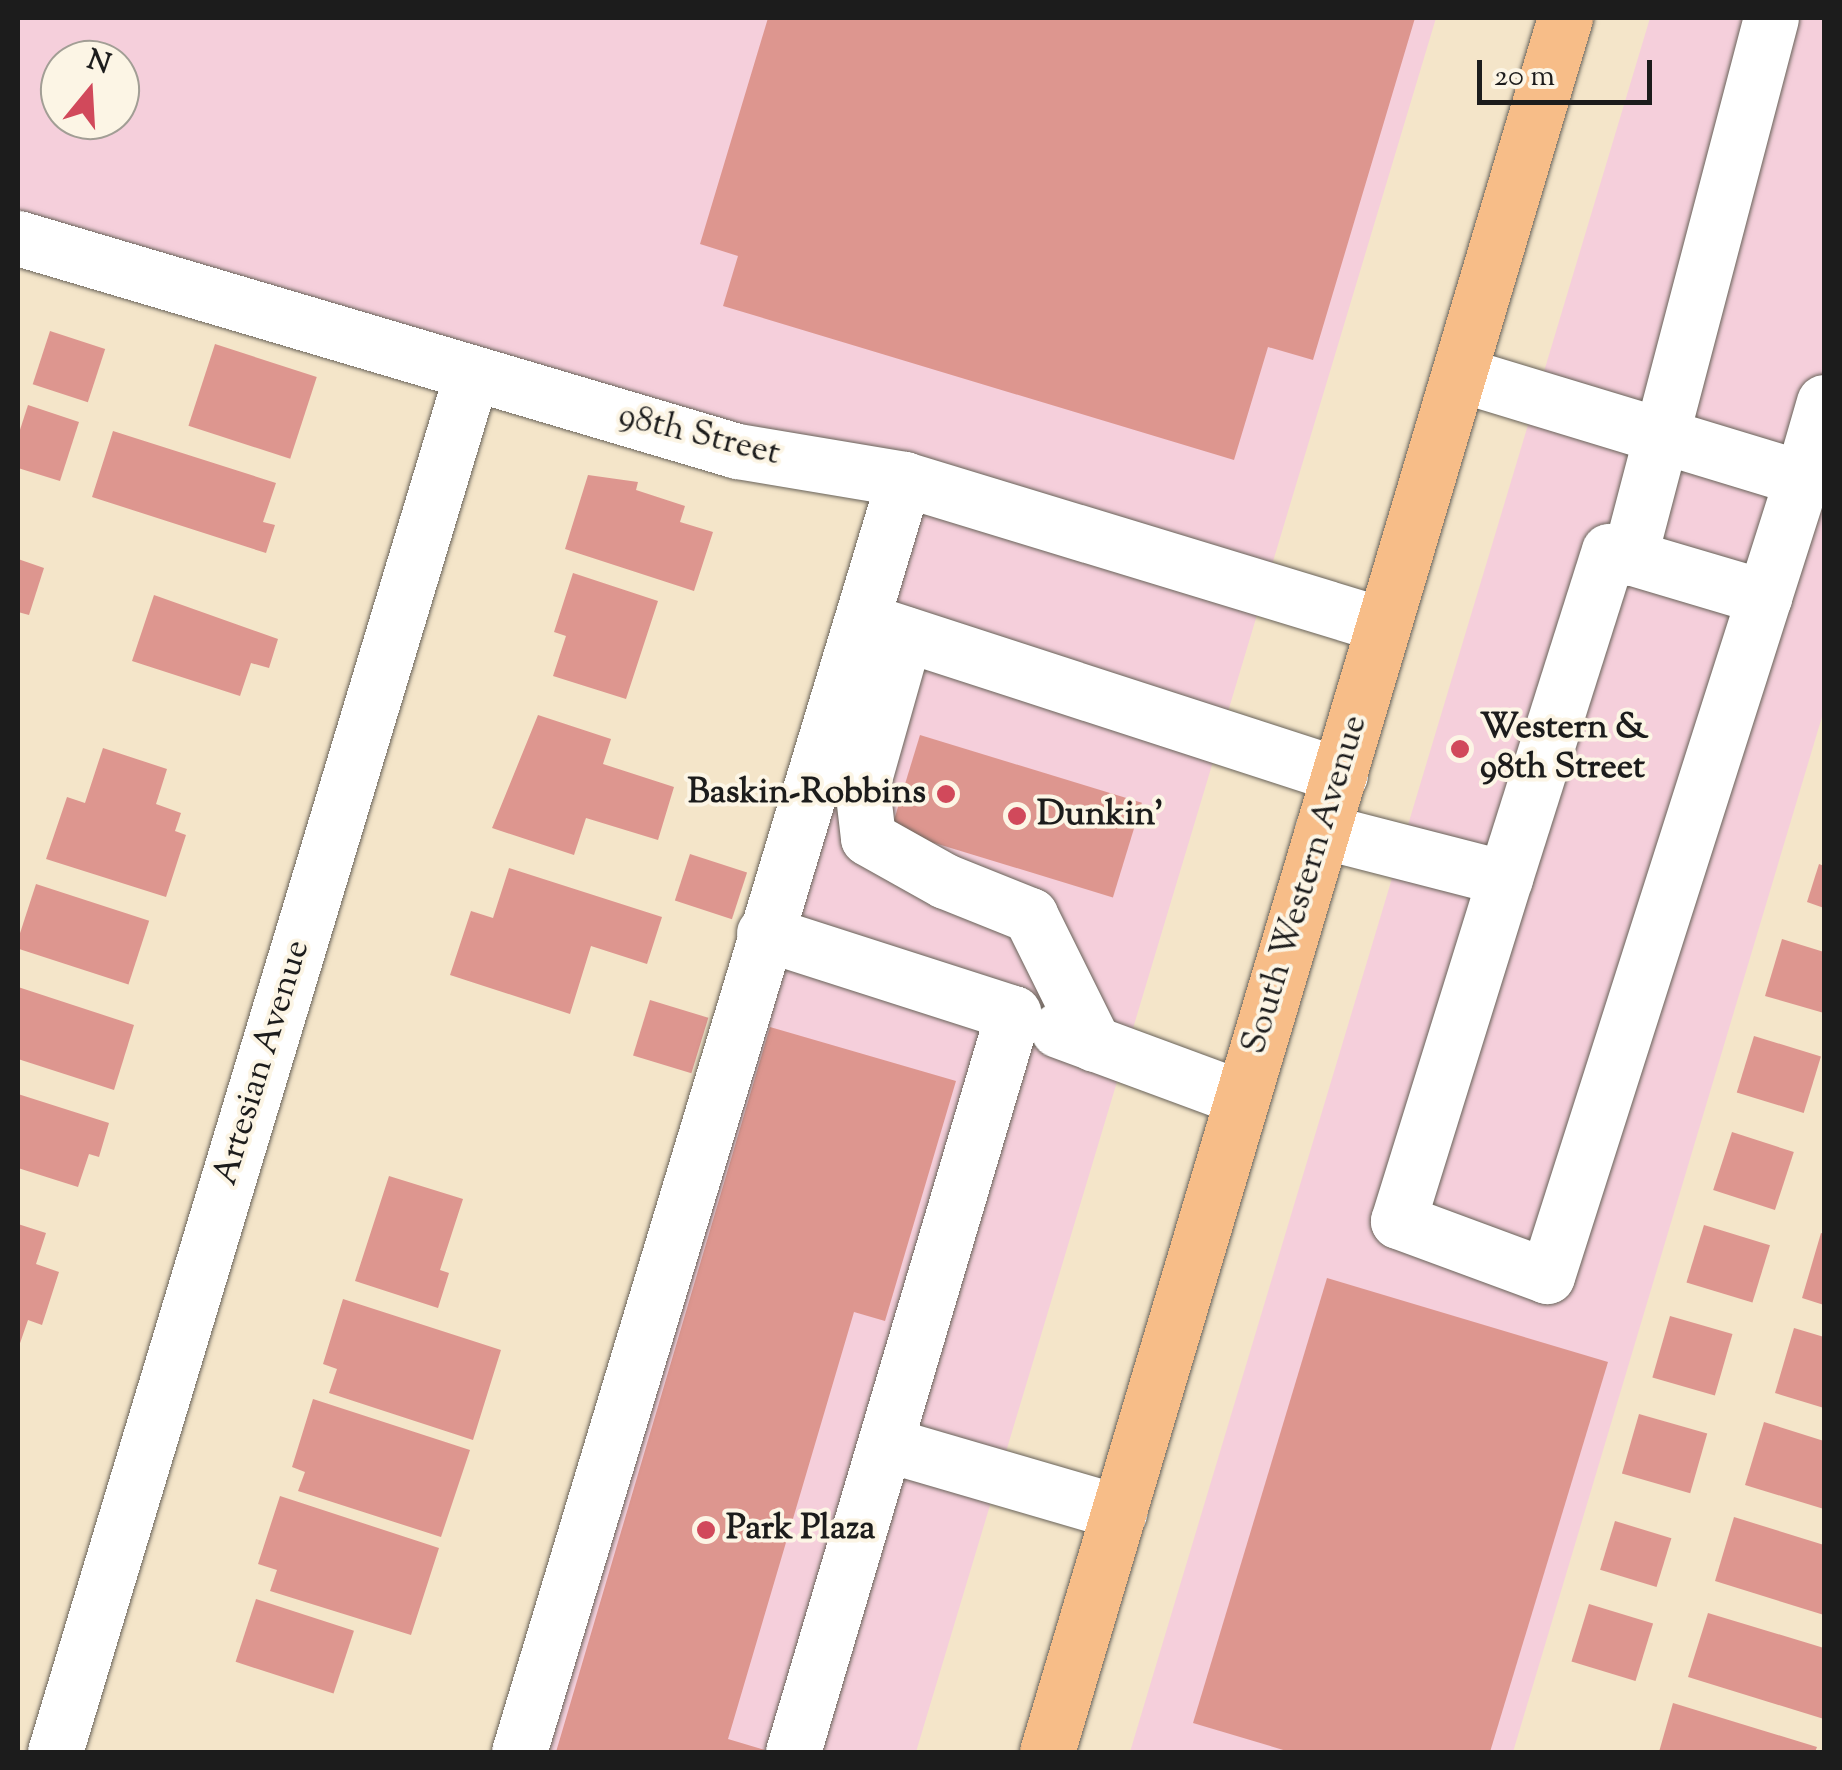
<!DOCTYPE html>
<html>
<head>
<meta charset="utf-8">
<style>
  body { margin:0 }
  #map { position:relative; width:1842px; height:1770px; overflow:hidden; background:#f4e5c9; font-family:"Sorts Mill Goudy",serif }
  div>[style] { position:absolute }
  .built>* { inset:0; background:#f5cfdb }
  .building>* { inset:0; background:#dd968f; transform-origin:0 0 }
  .roads { filter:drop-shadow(0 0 2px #686259) drop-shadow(0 0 2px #686259) }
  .minor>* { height:55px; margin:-27.5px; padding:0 27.5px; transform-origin:27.5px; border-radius:27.5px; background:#fff }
  .major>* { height:55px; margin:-27.5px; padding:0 27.5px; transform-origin:27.5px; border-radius:27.5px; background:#f7bd88 }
  .dots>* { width:28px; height:28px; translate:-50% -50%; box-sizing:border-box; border:5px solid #fcf5e5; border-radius:50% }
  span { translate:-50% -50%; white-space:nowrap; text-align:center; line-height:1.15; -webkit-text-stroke:8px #fcf5e5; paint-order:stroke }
  .street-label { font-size:35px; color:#1c1c1c }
  .poi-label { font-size:35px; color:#1c1c1c; font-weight:700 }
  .left { translate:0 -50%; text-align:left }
  .right { translate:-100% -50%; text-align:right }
  .frame { position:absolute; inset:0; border:20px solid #1c1c1c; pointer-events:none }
  .north { position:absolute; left:40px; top:40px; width:100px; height:100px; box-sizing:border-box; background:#fcf5e5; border:2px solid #a29e95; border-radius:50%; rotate:18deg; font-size:28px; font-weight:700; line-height:40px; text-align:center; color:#1c1c1c }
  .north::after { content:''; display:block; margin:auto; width:35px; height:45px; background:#d1495b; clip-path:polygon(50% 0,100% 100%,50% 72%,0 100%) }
  .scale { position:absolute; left:1477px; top:60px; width:175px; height:45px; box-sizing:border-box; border:5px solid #1c1c1c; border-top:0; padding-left:12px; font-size:30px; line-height:35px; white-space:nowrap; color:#1c1c1c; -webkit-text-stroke:8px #fcf5e5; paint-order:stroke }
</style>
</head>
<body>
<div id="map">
  <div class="built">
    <i style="clip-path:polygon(evenodd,18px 18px,1436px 18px,916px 1752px,528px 1752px,904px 495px,18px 214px,18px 18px,60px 60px,120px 60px,120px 120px,60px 120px,60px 60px)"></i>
    <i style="clip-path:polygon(1650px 18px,1824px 18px,1824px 710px,1513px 1752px,1130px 1752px)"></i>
  </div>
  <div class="building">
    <i style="clip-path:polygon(768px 18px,1415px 18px,1313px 360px,1268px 347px,1234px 460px,723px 306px,738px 256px,700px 244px)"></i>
    <i style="left:50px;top:331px;width:58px;height:56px;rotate:18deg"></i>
    <i style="left:215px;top:344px;width:107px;height:86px;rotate:18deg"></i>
    <i style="clip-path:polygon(28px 405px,79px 422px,60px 481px,18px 468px,18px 436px)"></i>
    <i style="clip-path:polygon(113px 431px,276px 483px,263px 522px,275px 525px,266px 553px,92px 497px)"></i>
    <i style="clip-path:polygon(588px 475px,638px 482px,636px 490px,685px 506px,680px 522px,713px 532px,694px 591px,565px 549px)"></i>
    <i style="clip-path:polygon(18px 559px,44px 568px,29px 615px,18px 612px)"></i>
    <i style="clip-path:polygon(573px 573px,658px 601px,626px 699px,553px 676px,566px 636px,554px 632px)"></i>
    <i style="clip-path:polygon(154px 595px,278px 639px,269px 668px,251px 663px,240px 696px,132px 661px)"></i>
    <i style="clip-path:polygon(538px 715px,611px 739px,603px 764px,674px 787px,658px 840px,586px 818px,574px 855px,492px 828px)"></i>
    <i style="left:920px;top:735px;width:232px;height:99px;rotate:17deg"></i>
    <i style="clip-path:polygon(103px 748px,167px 769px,156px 804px,181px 813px,175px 831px,186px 835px,166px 897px,46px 859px,67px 797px,85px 803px)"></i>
    <i style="left:690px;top:854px;width:60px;height:49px;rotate:18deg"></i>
    <i style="clip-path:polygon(1819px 864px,1824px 866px,1824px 908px,1807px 902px)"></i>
    <i style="clip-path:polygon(509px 868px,662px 917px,647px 964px,591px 946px,570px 1014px,450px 975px,471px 911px,493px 918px)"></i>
    <i style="left:36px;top:884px;width:119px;height:67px;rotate:18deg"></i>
    <i style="clip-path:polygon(1782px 939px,1824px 952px,1824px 1013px,1765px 996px)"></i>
    <i style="clip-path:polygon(18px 987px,134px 1025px,114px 1090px,18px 1059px)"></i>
    <i style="left:650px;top:1000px;width:61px;height:58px;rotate:17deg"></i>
    <i style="clip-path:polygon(770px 1027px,956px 1081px,885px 1321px,854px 1312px,728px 1739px,772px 1752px,556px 1752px)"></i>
    <i style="left:1754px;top:1036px;width:70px;height:59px;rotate:17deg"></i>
    <i style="clip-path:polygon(18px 1094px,109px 1123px,99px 1157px,89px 1154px,78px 1187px,18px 1168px)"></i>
    <i style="left:1732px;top:1132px;width:65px;height:61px;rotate:18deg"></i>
    <i style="clip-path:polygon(389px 1176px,463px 1199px,440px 1270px,449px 1273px,438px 1308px,355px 1281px)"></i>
    <i style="clip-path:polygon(18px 1224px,46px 1233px,36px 1264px,59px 1272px,42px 1325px,28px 1320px,18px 1349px)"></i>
    <i style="left:1704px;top:1225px;width:69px;height:60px;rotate:17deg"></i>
    <i style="clip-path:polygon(1821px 1233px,1824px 1234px,1824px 1305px,1802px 1298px)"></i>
    <i style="clip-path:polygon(1327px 1278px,1608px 1362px,1490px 1752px,1290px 1752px,1193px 1723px)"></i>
    <i style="clip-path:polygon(343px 1299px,501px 1350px,473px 1440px,329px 1393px,337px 1369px,323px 1364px)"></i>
    <i style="left:1670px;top:1316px;width:65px;height:64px;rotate:16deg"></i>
    <i style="clip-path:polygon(1794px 1328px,1824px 1337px,1824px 1408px,1775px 1393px)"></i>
    <i style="clip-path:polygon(313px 1399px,470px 1450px,441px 1537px,298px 1491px,305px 1472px,292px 1467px)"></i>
    <i style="left:1639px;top:1414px;width:71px;height:62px;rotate:16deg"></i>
    <i style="clip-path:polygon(1764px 1422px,1824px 1441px,1824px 1509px,1745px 1485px)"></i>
    <i style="clip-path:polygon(280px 1496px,439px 1548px,411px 1635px,270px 1591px,277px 1570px,258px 1564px)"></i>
    <i style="clip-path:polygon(1734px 1517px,1824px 1545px,1824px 1615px,1715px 1581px)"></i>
    <i style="left:1615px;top:1521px;width:59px;height:51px;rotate:17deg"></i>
    <i style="left:256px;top:1599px;width:103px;height:66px;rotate:18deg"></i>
    <i style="left:1589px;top:1604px;width:67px;height:60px;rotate:17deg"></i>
    <i style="clip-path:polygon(1708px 1613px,1824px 1648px,1824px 1719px,1688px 1677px)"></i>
    <i style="clip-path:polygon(1673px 1703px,1817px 1747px,1815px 1752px,1659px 1752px)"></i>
  </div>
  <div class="roads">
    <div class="minor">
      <i style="left:18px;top:238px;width:750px;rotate:16.5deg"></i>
      <i style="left:737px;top:451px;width:169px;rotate:9.5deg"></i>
      <i style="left:904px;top:479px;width:501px;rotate:16.95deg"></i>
      <i style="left:1459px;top:374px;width:358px;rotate:16.9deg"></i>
      <i style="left:1802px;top:478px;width:79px;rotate:-73.9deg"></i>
      <i style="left:1629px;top:558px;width:558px;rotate:-75.27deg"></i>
      <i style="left:1764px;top:597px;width:125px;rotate:-72.3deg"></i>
      <i style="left:872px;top:623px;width:492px;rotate:18deg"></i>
      <i style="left:905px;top:634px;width:158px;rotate:105.8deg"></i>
      <i style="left:862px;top:786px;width:52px;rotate:83.4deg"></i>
      <i style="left:868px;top:838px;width:88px;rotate:29.2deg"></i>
      <i style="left:945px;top:881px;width:92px;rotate:21.8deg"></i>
      <i style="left:1030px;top:915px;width:144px;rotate:63.6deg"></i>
      <i style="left:1322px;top:831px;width:189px;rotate:14.4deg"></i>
      <i style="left:1505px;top:878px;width:343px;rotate:-72.4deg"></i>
      <i style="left:1609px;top:551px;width:162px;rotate:16.5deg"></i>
      <i style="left:1764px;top:597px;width:713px;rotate:107.72deg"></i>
      <i style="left:1547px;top:1276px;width:159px;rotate:-159.7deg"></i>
      <i style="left:1398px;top:1221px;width:359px;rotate:-72.7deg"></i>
      <i style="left:764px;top:933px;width:262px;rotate:17.8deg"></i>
      <i style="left:1013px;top:1013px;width:771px;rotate:106.58deg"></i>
      <i style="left:1058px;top:1030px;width:196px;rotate:20.3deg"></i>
      <i style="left:886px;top:1444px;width:243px;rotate:16.3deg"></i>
      <i style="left:55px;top:1752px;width:1441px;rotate:-73.18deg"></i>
      <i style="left:519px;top:1752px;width:1330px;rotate:-73.17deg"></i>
    </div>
    <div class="major">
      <i style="left:1047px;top:1752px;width:1810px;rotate:-73.37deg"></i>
    </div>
  </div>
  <div class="dots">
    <i style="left:1460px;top:749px;background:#d1495b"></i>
    <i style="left:946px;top:794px;background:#d1495b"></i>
    <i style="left:1017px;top:816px;background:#d1495b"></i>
    <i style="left:706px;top:1530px;background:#d1495b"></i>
  </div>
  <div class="street-label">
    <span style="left:699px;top:436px;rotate:14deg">98th Street</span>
    <span style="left:1306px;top:885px;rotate:-73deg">South Western Avenue</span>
    <span style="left:263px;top:1063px;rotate:-73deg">Artesian Avenue</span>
  </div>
  <div class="poi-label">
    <span class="left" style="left:1480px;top:749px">Western &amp;<br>98th Street</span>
    <span class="right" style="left:926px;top:794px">Baskin-Robbins</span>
    <span class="left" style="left:1037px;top:816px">Dunkin'</span>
    <span class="left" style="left:726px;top:1530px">Park Plaza</span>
  </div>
  <div class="frame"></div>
  <div class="north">N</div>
  <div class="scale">20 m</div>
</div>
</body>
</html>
